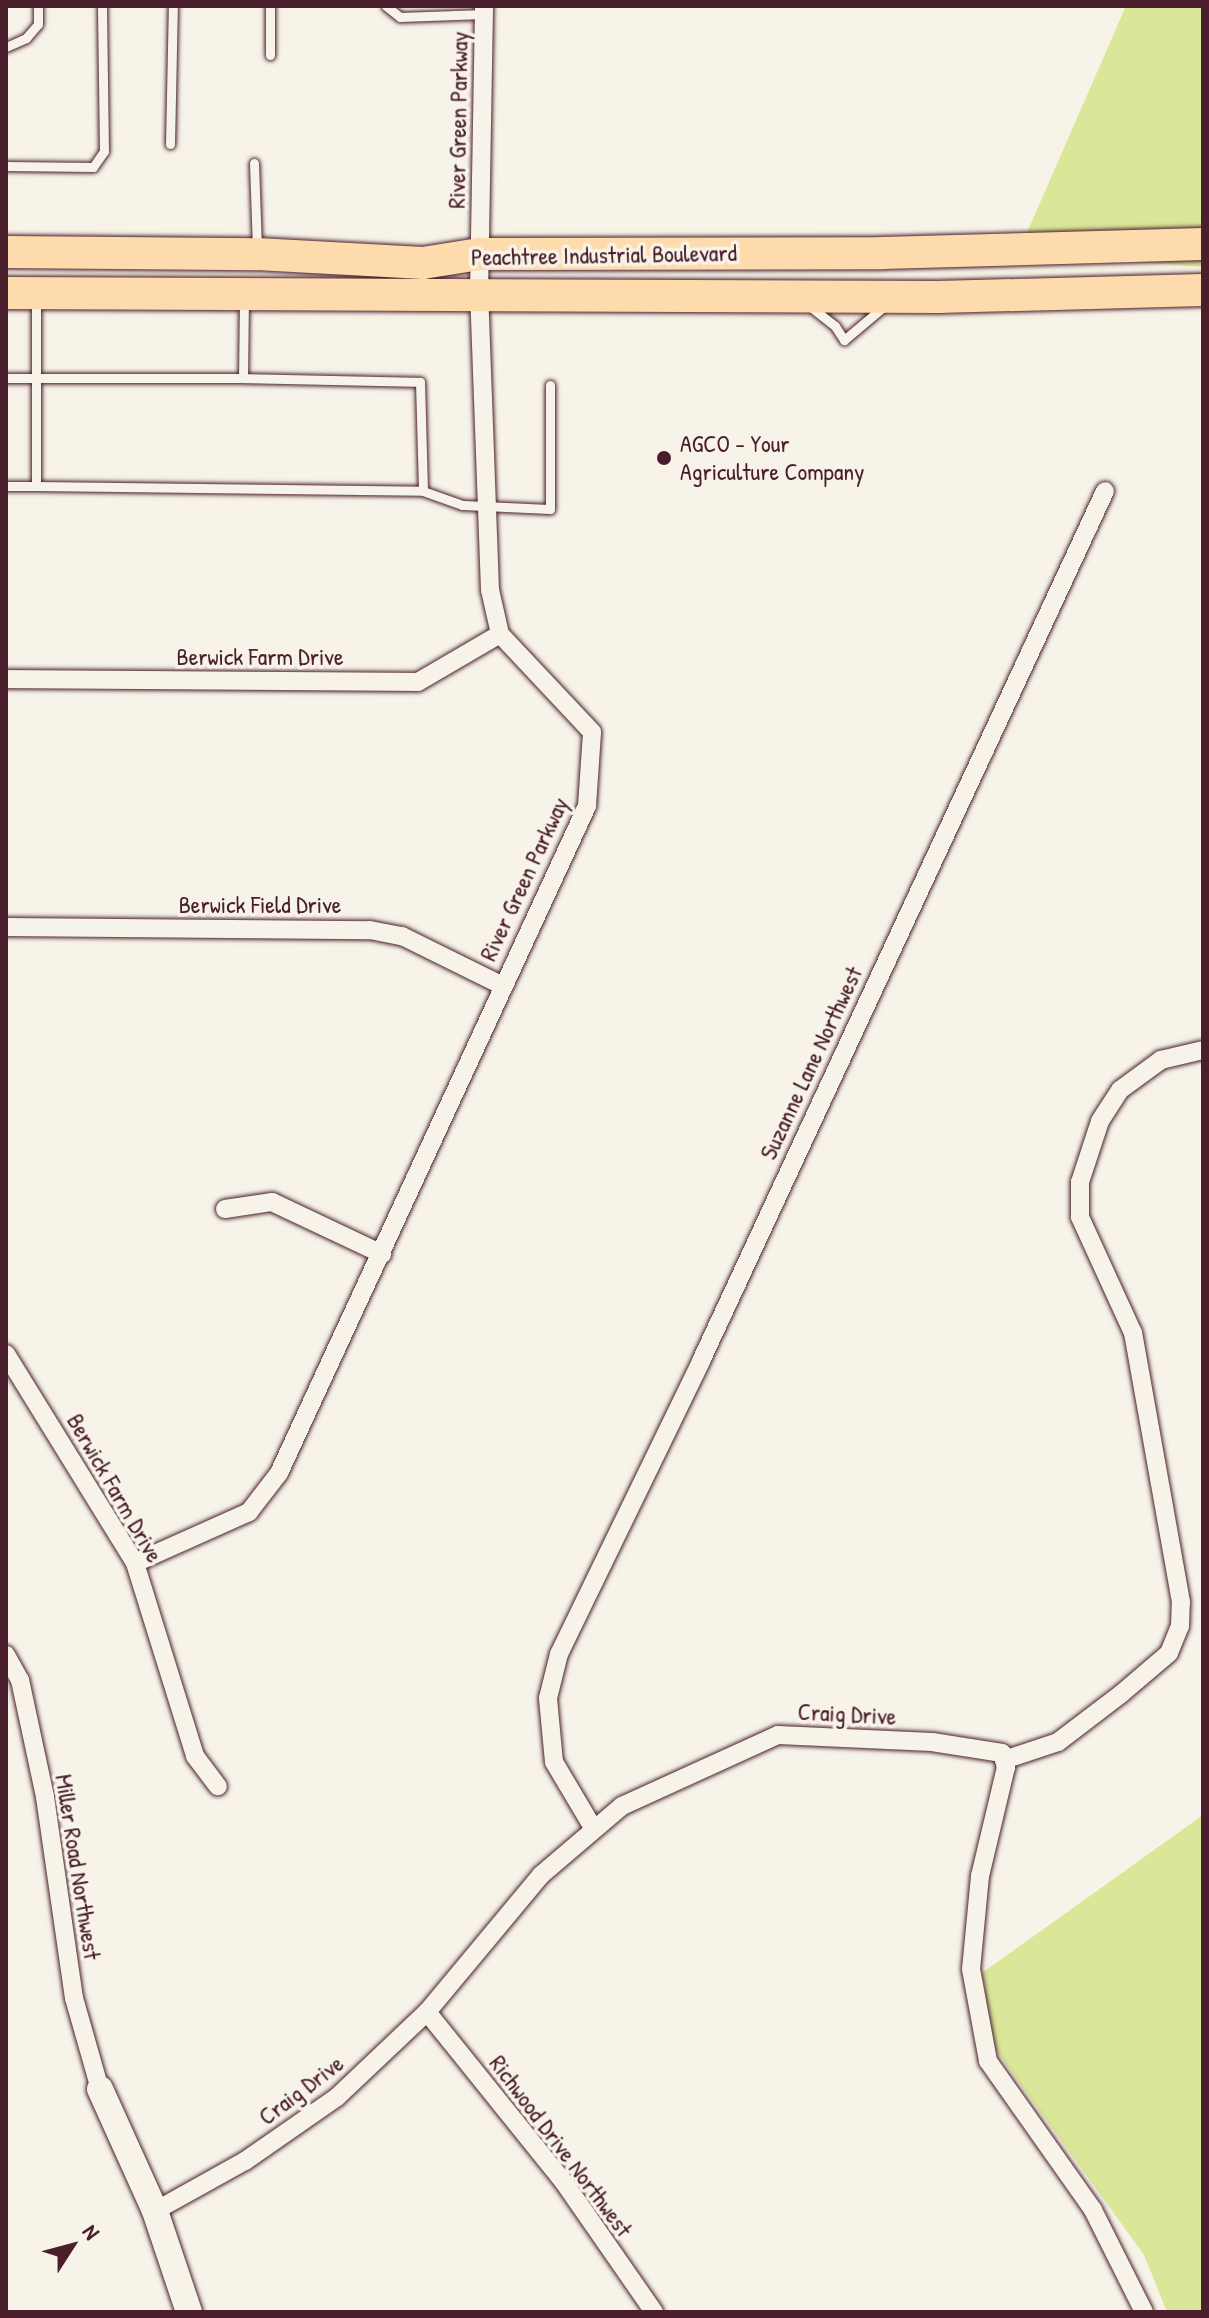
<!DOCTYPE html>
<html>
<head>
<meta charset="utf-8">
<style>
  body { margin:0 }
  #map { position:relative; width:1209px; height:2318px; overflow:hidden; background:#f7f3e8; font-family:"Patrick Hand",sans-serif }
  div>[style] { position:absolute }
  .green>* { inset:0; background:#dae698 }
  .roads { filter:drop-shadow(0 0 2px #4a1f2b) drop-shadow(0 0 2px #4a1f2b) }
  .lane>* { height:9px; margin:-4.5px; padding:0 4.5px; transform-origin:4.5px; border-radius:4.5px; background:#f7f3e8 }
  .street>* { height:18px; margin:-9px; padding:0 9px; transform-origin:9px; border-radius:9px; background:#f7f3e8 }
  .secondary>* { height:26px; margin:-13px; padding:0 13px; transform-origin:13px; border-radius:13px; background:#f7f3e8 }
  .highway>* { height:32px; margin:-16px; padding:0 16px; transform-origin:16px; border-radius:16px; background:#fedbac }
  .dots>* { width:22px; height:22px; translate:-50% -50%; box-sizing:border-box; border:4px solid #f7f3e8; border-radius:50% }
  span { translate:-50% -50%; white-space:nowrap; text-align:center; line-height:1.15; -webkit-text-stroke:7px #f7f3e8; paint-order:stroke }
  .street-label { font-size:24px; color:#4a1f2b }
  .poi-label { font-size:24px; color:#4a1f2b }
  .left { translate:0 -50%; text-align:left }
  .frame { position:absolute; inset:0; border:8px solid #4a1f2b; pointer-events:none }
  .north { position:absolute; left:32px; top:2206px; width:80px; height:80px; -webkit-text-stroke:6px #f7f3e8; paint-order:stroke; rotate:54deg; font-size:22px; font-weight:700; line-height:32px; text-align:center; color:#4a1f2b }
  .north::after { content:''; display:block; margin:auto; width:28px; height:36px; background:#4a1f2b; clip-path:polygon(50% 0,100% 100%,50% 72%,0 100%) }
</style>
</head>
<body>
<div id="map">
  <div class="green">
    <i style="clip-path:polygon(1126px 6px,1203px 6px,1203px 267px,1018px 253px)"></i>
    <i style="clip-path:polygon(1203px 1815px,1203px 2312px,1167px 2312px,1144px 2255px,995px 2049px,982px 1973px)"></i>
  </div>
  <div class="roads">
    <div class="lane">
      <i style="left:270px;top:6px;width:49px;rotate:90deg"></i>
      <i style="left:386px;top:6px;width:18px;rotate:38deg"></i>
      <i style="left:400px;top:17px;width:84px;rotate:-2deg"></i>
      <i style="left:6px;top:47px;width:22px;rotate:-24deg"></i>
      <i style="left:26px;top:38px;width:18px;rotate:-49deg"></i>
      <i style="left:38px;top:24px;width:18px;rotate:-90deg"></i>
      <i style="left:170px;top:144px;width:138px;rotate:-88.8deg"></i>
      <i style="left:254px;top:163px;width:87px;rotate:88deg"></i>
      <i style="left:6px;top:166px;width:87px;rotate:0.7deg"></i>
      <i style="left:93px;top:167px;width:19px;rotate:-55deg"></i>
      <i style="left:104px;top:151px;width:145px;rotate:-90.8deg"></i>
      <i style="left:244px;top:298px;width:80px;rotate:90.7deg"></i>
      <i style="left:243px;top:378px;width:177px;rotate:1.3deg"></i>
      <i style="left:420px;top:382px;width:109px;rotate:88.4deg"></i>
      <i style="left:423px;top:491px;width:41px;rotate:19.7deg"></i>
      <i style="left:462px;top:505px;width:88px;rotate:2.6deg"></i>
      <i style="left:550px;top:509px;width:124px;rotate:-90deg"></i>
      <i style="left:36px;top:300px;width:186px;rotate:90deg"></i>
      <i style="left:36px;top:486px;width:387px;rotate:0.7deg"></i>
      <i style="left:812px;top:308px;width:29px;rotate:38deg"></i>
      <i style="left:835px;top:326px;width:17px;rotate:57deg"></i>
      <i style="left:844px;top:340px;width:50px;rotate:-40.1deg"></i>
      <i style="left:6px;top:378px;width:237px"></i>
      <i style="left:6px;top:486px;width:30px"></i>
    </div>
    <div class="street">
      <i style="left:6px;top:679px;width:412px;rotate:0.4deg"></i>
      <i style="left:418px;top:682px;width:95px;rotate:-30.3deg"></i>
      <i style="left:6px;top:927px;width:364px;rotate:0.5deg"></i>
      <i style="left:370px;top:930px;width:33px;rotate:11deg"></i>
      <i style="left:402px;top:936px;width:110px;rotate:26.3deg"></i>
      <i style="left:225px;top:1209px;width:48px;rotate:-8.5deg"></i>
      <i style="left:272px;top:1202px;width:122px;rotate:25.3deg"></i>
      <i style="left:6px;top:1354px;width:246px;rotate:58.3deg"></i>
      <i style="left:135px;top:1563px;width:202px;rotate:72.7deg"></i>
      <i style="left:195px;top:1756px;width:38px;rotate:53deg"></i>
      <i style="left:135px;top:1563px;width:125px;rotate:-24.1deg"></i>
      <i style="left:249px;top:1512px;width:49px;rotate:-52.4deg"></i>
      <i style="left:279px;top:1473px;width:735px;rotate:-65.21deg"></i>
      <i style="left:587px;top:806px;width:74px;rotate:-86.1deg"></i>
      <i style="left:592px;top:732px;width:134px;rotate:-133.2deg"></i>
      <i style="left:500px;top:634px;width:45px;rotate:-102.8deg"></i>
      <i style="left:490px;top:590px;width:295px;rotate:-92.1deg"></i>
      <i style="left:479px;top:295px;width:289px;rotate:-89deg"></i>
      <i style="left:6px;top:1655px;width:29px;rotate:61deg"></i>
      <i style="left:20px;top:1680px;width:120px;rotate:77.9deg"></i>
      <i style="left:45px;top:1797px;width:203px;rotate:81.8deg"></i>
      <i style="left:74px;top:1998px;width:95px;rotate:74.1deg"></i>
      <i style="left:1004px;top:1760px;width:57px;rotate:-18.4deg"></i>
      <i style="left:1058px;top:1742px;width:79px;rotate:-37.3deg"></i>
      <i style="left:1121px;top:1694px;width:63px;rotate:-40.5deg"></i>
      <i style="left:1169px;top:1653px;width:29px;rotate:-68deg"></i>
      <i style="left:1180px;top:1626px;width:24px;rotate:-88deg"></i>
      <i style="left:1181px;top:1602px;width:273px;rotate:-100.1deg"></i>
      <i style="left:1133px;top:1333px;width:128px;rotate:-114.6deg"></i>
      <i style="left:1080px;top:1217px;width:35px;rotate:-90deg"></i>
      <i style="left:1080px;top:1182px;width:64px;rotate:-71.8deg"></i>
      <i style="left:1100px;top:1121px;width:37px;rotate:-57deg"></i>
      <i style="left:1120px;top:1090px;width:51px;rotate:-36.2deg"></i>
      <i style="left:1161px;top:1060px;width:43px;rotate:-13.4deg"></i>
      <i style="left:592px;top:1826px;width:74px;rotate:-120.7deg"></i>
      <i style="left:554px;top:1762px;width:64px;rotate:-95.4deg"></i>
      <i style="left:548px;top:1698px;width:45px;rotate:-76deg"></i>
      <i style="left:559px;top:1654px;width:326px;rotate:-64.1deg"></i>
      <i style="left:701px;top:1361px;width:959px;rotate:-65.09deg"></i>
      <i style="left:427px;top:2012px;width:217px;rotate:51.2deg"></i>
      <i style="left:563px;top:2181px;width:160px;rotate:55.2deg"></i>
      <i style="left:155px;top:2211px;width:103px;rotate:-29.1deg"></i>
      <i style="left:245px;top:2161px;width:112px;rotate:-34.8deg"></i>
      <i style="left:337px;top:2097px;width:124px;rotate:-43.4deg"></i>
      <i style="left:427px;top:2012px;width:178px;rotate:-50.2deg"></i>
      <i style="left:541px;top:1875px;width:106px;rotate:-40.4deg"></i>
      <i style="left:622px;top:1806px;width:171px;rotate:-24.5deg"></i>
      <i style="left:778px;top:1735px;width:154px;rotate:2.6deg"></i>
      <i style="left:932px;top:1742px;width:71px;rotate:8.9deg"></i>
      <i style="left:1002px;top:1753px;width:15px;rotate:74deg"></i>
      <i style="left:1006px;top:1767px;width:112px;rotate:103.4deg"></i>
      <i style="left:980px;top:1876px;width:93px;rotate:95.5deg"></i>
      <i style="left:971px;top:1969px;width:94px;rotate:79.5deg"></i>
      <i style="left:988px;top:2061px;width:182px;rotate:54.8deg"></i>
      <i style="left:1093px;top:2210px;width:114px;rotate:63.4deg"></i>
    </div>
    <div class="secondary">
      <i style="left:100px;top:2089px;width:134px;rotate:65.7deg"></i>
      <i style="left:155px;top:2211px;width:107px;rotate:71.4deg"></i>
    </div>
    <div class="highway">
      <i style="left:6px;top:252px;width:251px;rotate:0.5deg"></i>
      <i style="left:257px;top:254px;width:166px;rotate:3.1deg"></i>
      <i style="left:423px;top:263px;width:57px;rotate:-9.1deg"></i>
      <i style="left:479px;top:254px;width:403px;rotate:-0.1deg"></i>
      <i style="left:882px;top:253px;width:321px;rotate:-1.6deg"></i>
      <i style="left:6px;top:293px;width:932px;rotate:0.25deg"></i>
      <i style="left:938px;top:297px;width:265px;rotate:-1.5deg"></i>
    </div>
  </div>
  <div class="dots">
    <i style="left:664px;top:458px;background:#4a1f2b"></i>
  </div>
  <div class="street-label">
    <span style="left:458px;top:120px;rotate:-89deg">River Green Parkway</span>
    <span style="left:604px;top:255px;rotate:-1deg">Peachtree Industrial Boulevard</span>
    <span style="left:260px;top:657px">Berwick Farm Drive</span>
    <span style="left:524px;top:879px;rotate:-65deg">River Green Parkway</span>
    <span style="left:260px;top:905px">Berwick Field Drive</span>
    <span style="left:811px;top:1063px;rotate:-65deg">Suzanne Lane Northwest</span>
    <span style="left:115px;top:1488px;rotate:60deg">Berwick Farm Drive</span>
    <span style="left:847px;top:1714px;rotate:3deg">Craig Drive</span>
    <span style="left:78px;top:1867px;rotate:81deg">Miller Road Northwest</span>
    <span style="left:301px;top:2090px;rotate:-37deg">Craig Drive</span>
    <span style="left:561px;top:2146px;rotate:53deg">Richwood Drive Northwest</span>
  </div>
  <div class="poi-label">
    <span class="left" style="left:680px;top:458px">AGCO - Your<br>Agriculture Company</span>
  </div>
  <div class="frame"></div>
  <div class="north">N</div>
</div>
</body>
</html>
